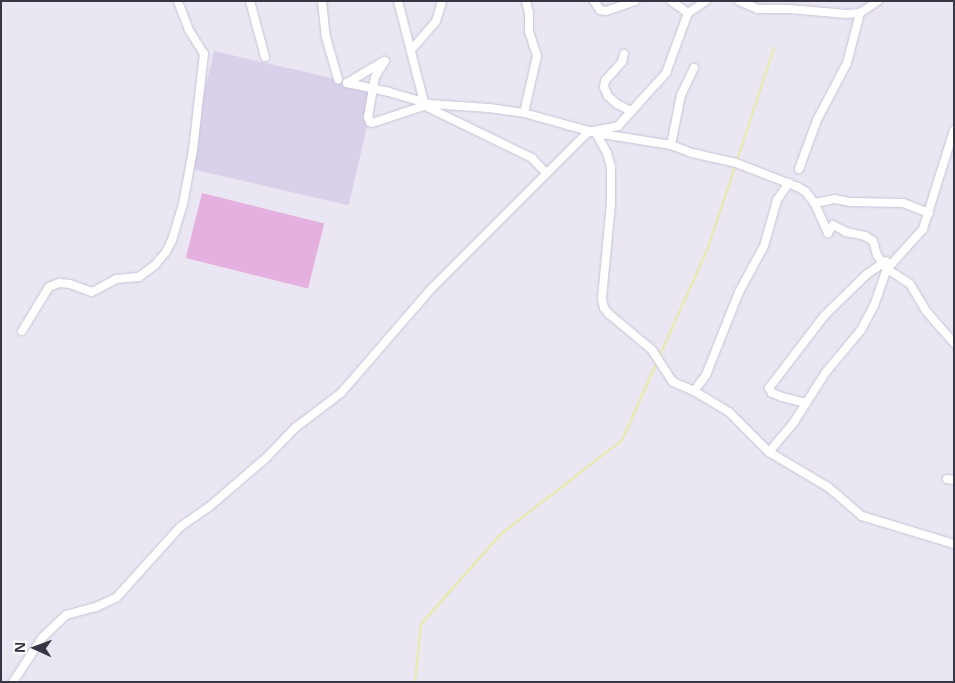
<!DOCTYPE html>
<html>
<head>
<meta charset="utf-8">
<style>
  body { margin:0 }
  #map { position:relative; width:955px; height:683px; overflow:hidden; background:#eae6f2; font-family:"Noto Sans",sans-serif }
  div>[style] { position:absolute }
  .education>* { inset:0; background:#d9d0ea; transform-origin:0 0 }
  .green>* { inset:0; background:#e4b1df; transform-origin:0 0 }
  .stream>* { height:2px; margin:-1px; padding:0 1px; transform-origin:1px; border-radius:1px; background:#e8eba5 }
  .roads { filter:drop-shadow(0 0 1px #c9c3d7) drop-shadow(0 0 1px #c9c3d7) }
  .minor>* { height:8px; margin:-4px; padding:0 4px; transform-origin:4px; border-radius:4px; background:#fff }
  span { translate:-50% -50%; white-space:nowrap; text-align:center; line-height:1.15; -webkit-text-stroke:4px #fff; paint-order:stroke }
  .frame { position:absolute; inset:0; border:2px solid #393544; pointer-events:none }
  .north { position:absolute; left:10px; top:623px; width:50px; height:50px; -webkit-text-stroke:4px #fff; paint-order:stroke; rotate:272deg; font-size:14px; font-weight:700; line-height:20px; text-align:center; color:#393544 }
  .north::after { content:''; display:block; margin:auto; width:18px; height:22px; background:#393544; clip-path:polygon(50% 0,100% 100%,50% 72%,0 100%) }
</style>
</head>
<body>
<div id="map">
  <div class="education">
    <i style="left:214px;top:51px;width:166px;height:120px;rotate:13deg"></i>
  </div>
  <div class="green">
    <i style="left:202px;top:193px;width:126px;height:67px;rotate:14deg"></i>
  </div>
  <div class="stream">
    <i style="left:737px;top:160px;width:118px;rotate:-71.7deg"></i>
    <i style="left:659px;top:357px;width:117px;rotate:-65.8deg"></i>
    <i style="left:707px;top:250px;width:91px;rotate:-71.4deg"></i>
    <i style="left:415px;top:682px;width:58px;rotate:-84.1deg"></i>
    <i style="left:421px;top:624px;width:120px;rotate:-48.4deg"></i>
    <i style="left:501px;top:534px;width:153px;rotate:-37.8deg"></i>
    <i style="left:622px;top:440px;width:85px;rotate:-65.8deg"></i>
  </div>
  <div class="roads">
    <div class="minor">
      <i style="left:250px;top:1px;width:58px;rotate:75deg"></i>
      <i style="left:322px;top:1px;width:36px;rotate:84deg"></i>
      <i style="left:326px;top:37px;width:44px;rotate:74.1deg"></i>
      <i style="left:398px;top:1px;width:104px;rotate:75.6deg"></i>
      <i style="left:594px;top:1px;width:11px;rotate:56deg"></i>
      <i style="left:600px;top:10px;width:6px;rotate:9deg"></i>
      <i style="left:606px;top:11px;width:31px;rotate:-19deg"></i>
      <i style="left:671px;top:1px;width:21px;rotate:35deg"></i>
      <i style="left:739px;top:1px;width:21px;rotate:23deg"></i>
      <i style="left:758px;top:9px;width:31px"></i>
      <i style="left:789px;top:9px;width:58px;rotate:4.9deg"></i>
      <i style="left:847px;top:14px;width:13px;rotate:-4deg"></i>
      <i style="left:860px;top:13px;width:22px;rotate:-34deg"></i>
      <i style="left:411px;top:50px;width:38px;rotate:-49deg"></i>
      <i style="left:436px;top:21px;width:21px;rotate:-73deg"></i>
      <i style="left:624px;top:54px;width:8px;rotate:104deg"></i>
      <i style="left:622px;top:62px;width:25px;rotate:132deg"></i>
      <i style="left:605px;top:81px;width:6px;rotate:99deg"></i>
      <i style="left:604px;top:87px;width:10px;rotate:66deg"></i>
      <i style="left:608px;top:96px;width:12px;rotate:42deg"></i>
      <i style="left:617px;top:104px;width:16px;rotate:27deg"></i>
      <i style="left:385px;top:61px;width:19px;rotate:122deg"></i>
      <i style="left:375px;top:77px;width:41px;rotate:99.9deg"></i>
      <i style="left:368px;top:117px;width:5px;rotate:68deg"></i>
      <i style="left:370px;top:122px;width:2px;rotate:27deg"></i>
      <i style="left:372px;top:123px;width:61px;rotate:-18.1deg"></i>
      <i style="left:347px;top:83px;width:43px;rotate:12.1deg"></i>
      <i style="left:389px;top:92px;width:43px;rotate:16.3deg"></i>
      <i style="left:430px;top:104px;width:59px;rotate:3.9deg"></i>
      <i style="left:489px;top:108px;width:35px;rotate:8deg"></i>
      <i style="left:524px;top:113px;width:75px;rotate:15.5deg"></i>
      <i style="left:596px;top:133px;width:23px;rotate:61deg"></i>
      <i style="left:607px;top:153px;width:15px;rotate:74deg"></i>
      <i style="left:611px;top:167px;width:36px;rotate:90deg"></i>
      <i style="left:611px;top:203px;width:96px;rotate:95.4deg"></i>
      <i style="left:602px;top:299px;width:9px;rotate:77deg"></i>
      <i style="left:604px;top:308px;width:8px;rotate:50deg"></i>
      <i style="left:609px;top:314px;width:56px;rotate:39.9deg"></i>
      <i style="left:652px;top:350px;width:38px;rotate:57deg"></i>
      <i style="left:673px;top:382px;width:23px;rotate:23deg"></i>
      <i style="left:694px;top:391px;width:41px;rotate:31deg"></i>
      <i style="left:729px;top:412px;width:57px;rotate:45deg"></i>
      <i style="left:769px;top:452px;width:69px;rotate:30.7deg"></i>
      <i style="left:828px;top:487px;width:45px;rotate:40.5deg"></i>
      <i style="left:862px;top:516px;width:96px;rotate:16.9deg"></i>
      <i style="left:347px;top:83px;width:43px;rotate:-30.7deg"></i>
      <i style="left:425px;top:106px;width:119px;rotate:25.9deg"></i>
      <i style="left:532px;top:158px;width:21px;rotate:47deg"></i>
      <i style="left:524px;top:113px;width:58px;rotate:-77.2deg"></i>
      <i style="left:537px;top:56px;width:26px;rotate:-108deg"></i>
      <i style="left:529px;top:31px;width:18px;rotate:-90deg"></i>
      <i style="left:529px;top:13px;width:12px;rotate:-104deg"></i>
      <i style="left:596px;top:133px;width:76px;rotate:9.1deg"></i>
      <i style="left:671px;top:145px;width:22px;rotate:21deg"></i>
      <i style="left:692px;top:153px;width:45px;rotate:12.8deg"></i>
      <i style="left:736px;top:163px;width:66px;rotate:21.2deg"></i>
      <i style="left:798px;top:187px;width:9px;rotate:32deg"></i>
      <i style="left:806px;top:192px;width:15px;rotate:53deg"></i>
      <i style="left:815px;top:204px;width:32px;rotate:66deg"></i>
      <i style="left:828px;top:233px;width:9px;rotate:-58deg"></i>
      <i style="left:833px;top:225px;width:15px;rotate:28deg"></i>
      <i style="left:846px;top:232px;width:19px;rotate:12deg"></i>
      <i style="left:865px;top:236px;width:9px;rotate:32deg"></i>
      <i style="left:873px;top:241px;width:15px;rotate:74deg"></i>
      <i style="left:877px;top:255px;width:17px;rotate:54deg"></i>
      <i style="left:887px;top:269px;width:27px;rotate:33deg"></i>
      <i style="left:910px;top:284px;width:31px;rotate:59deg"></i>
      <i style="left:926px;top:311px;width:43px;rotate:48.8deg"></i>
      <i style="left:671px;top:145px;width:51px;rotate:-78.7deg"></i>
      <i style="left:681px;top:95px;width:30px;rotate:-64deg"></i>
      <i style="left:799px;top:169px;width:52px;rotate:-69.8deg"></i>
      <i style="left:817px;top:120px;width:64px;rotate:-62.2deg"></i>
      <i style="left:847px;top:63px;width:52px;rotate:-75.4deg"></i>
      <i style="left:815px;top:203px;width:20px;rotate:-11deg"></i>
      <i style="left:835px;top:199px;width:16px;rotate:11deg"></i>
      <i style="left:851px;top:202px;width:52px;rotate:1.1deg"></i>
      <i style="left:903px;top:203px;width:28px;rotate:21deg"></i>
      <i style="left:22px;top:331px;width:52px;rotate:-58.5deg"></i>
      <i style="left:49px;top:287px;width:11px;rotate:-22deg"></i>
      <i style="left:59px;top:283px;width:11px;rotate:5deg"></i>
      <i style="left:70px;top:284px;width:23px;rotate:20deg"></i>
      <i style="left:92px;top:292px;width:27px;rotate:-28deg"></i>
      <i style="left:116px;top:279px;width:23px;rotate:-5deg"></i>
      <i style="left:139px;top:277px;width:20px;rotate:-37deg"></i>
      <i style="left:155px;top:265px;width:17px;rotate:-50deg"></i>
      <i style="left:166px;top:252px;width:13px;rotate:-63deg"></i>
      <i style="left:172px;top:240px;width:38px;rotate:-73deg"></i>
      <i style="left:183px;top:204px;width:55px;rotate:-79.5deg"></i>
      <i style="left:193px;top:150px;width:97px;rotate:-83.5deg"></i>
      <i style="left:204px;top:54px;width:28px;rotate:-122deg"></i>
      <i style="left:189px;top:30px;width:31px;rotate:-111deg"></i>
      <i style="left:694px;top:391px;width:20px;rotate:-53deg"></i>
      <i style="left:706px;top:375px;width:89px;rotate:-68.3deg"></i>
      <i style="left:739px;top:292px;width:52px;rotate:-61.5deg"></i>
      <i style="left:764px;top:246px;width:48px;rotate:-74.2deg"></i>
      <i style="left:777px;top:200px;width:21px;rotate:-55deg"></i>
      <i style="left:806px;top:403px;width:25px;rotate:-166deg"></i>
      <i style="left:782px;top:397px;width:11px;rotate:-158deg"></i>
      <i style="left:772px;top:393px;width:6px;rotate:-121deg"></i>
      <i style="left:769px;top:388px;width:91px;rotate:-52.6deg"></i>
      <i style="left:824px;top:316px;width:60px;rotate:-44.3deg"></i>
      <i style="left:867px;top:274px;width:23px;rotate:-34deg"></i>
      <i style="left:769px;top:452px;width:39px;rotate:-50deg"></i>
      <i style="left:794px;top:422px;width:59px;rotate:-57.4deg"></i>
      <i style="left:826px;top:372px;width:55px;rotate:-50.2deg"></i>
      <i style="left:861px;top:330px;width:27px;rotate:-62deg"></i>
      <i style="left:874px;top:306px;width:39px;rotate:-71deg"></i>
      <i style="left:887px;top:269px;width:54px;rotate:-48deg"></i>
      <i style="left:923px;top:229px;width:104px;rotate:-72.6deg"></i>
      <i style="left:947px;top:479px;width:7px;rotate:8deg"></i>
      <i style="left:13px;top:682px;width:53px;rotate:-56.6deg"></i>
      <i style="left:42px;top:638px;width:33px;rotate:-44deg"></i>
      <i style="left:66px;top:615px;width:31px;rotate:-15deg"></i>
      <i style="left:96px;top:607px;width:23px;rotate:-25deg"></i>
      <i style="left:117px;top:597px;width:94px;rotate:-48deg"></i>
      <i style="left:180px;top:527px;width:35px;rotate:-35deg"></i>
      <i style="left:209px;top:507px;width:75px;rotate:-40.7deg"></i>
      <i style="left:266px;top:458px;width:42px;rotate:-46deg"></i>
      <i style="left:295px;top:428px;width:58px;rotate:-37.3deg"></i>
      <i style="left:341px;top:393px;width:139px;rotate:-49.1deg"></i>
      <i style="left:432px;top:288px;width:221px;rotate:-45deg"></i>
      <i style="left:588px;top:132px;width:31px;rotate:-11deg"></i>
      <i style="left:618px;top:126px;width:72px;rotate:-47.8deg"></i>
      <i style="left:666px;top:73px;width:64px;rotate:-69.9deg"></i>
      <i style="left:688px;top:13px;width:22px;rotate:-34deg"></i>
    </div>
  </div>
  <div class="frame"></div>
  <div class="north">N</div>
</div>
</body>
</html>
